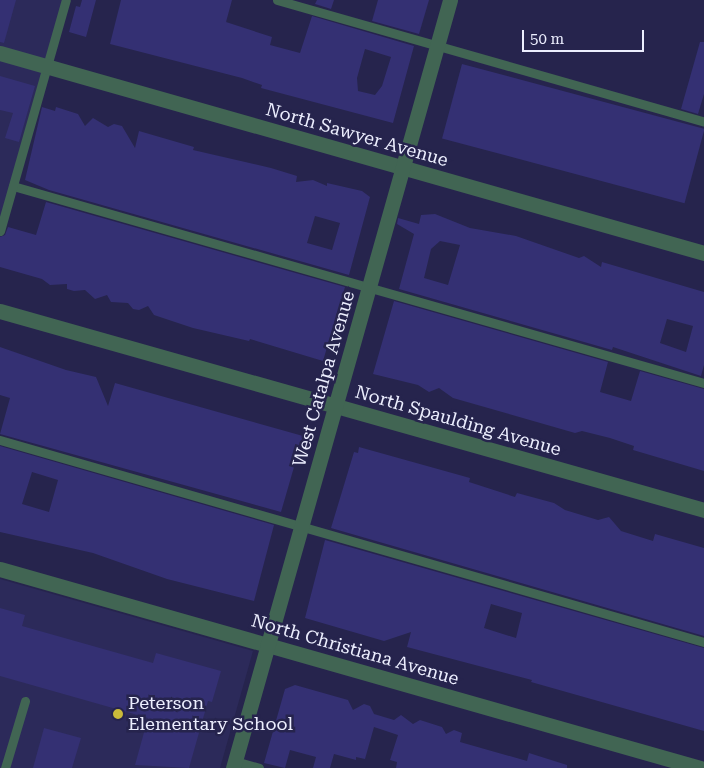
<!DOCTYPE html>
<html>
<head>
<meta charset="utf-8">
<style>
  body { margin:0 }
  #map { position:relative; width:704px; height:768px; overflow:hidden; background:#26244d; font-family:"Roboto Serif",serif }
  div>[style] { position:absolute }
  .built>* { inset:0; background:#2c2a5a }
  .building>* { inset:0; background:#343073; transform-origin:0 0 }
  .lane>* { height:9px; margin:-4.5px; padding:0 4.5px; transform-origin:4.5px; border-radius:4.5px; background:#416553 }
  .street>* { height:15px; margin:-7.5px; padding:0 7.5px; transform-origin:7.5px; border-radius:7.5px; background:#416553 }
  .dots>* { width:14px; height:14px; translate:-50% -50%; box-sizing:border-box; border:2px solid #26244d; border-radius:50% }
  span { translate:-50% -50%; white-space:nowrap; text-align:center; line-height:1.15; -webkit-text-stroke:5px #26244d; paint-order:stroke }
  .street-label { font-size:18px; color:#eceefe }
  .poi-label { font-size:18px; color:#eceefe }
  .left { translate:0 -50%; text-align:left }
  .scale { position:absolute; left:522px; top:30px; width:122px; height:22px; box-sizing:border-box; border:2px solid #eceefe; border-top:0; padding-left:6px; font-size:15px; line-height:18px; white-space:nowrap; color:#eceefe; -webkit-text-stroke:4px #26244d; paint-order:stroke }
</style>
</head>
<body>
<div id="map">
  <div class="built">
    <i style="clip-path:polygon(0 0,68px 0,0 240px)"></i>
    <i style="clip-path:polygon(0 579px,253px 651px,220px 768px,0 768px)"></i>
  </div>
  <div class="building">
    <i style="clip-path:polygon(0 0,16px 0,4px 43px,0 42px)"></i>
    <i style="clip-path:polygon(82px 0,96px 0,86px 37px,69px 32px,76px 6px,80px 7px)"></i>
    <i style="clip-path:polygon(evenodd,121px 0,232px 0,226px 22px,272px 37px,270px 45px,300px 53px,312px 16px,414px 46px,393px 123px,261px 88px,262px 85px,242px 78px,110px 44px,121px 0,365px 49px,391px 57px,382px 86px,375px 95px,358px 91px,357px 78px,365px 49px)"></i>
    <i style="clip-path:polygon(317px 0,334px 0,331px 9px,315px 4px)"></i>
    <i style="clip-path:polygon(378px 0,429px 0,419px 34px,372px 21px)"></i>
    <i style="clip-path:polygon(700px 42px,704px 42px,704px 94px,698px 114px,681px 109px)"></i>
    <i style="left:462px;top:64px;width:251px;height:77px;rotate:15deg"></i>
    <i style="clip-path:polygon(0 76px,35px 86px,19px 142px,5px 138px,13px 113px,0 110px)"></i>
    <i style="clip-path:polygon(evenodd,42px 107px,55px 111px,56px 107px,78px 114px,85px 126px,93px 118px,108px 127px,114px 124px,122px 126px,135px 148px,139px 131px,194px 147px,193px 150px,271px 168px,297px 176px,296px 182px,313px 180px,327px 186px,327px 183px,362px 191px,370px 197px,349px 275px,49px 190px,25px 180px,42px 107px,315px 216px,340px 223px,332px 250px,307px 243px,315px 216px)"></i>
    <i style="clip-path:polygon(46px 202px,345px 287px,323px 361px,250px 339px,249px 341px,193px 328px,154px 315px,148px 306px,139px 310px,133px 309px,128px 303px,111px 302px,107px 295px,95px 299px,85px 290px,74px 291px,67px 289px,67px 284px,50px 285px,42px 279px,0 267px,0 237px,5px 235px,8px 227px,36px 235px)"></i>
    <i style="clip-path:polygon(evenodd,435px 214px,470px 228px,516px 236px,579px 258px,584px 256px,601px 267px,602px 262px,704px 292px,704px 365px,701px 376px,613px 347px,612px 350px,399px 289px,414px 234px,397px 224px,398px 218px,419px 224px,421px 215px,435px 214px,440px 241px,460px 245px,448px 285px,424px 278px,431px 249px,440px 241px,435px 214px,667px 319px,693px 326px,686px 352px,660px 343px,667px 319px)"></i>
    <i style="clip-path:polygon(394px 301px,608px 362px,600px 392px,631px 401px,640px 371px,704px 389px,704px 471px,633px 450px,634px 446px,610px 438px,582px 431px,575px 433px,453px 398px,439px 388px,429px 392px,418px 385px,373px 374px)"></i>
    <i style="clip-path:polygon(0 347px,66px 370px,96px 377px,108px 406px,115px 383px,303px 436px,281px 512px,0 434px,10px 398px,0 395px)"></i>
    <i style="clip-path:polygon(evenodd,0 446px,274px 525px,254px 601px,167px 579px,93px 553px,0 532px,0 446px,32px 472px,58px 480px,49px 512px,22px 504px,32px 472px)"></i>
    <i style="clip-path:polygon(359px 447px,470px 478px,469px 482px,515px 497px,517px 493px,554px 503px,565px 510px,598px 520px,609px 517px,621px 531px,653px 541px,655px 534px,704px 548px,704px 636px,331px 528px,354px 452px,358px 453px)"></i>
    <i style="clip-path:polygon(evenodd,325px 540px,704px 648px,704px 731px,531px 682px,532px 680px,407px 647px,411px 632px,384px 641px,305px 618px,325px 540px,491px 604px,522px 613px,516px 638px,484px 628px,491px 604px)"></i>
    <i style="clip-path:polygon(0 608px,25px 615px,22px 626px,153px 663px,156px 653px,221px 671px,212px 702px,208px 701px,189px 768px,135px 765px,148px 718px,0 676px)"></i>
    <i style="clip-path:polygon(295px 685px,348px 700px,353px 710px,364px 704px,370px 706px,374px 714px,394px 720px,401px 715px,413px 724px,420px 720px,442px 727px,446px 734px,454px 730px,462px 733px,460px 742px,527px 761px,529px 753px,567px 765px,567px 768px,396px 768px,397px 762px,390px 760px,398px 735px,374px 727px,365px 759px,356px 757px,356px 760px,334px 754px,330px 768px,313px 768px,316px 757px,290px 750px,285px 768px,264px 763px,285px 689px)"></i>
    <i style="clip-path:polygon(44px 728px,81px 738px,72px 768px,33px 768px)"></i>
  </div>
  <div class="lane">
    <i style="left:277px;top:0;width:444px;rotate:15.9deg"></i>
    <i style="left:13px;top:186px;width:719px;rotate:15.91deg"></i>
    <i style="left:0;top:231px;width:240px;rotate:-74.1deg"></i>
    <i style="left:0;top:440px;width:732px;rotate:16.01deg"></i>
    <i style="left:235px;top:761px;width:25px;rotate:16deg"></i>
    <i style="left:5px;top:768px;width:70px;rotate:-73.4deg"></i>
  </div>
  <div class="street">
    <i style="left:0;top:53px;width:732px;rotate:15.86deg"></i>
    <i style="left:0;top:311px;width:732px;rotate:15.78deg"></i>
    <i style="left:0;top:569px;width:728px;rotate:15.87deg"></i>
    <i style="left:233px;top:768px;width:798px;rotate:-74.22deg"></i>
  </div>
  <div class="dots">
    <i style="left:118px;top:714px;background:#caba3a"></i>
  </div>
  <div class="street-label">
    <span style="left:357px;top:135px;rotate:16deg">North Sawyer Avenue</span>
    <span style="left:324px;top:379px;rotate:-74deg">West Catalpa Avenue</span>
    <span style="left:458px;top:421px;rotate:16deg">North Spaulding Avenue</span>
    <span style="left:355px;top:650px;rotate:16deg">North Christiana Avenue</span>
  </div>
  <div class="poi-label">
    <span class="left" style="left:128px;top:714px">Peterson<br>Elementary School</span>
  </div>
  <div class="scale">50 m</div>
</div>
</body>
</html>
